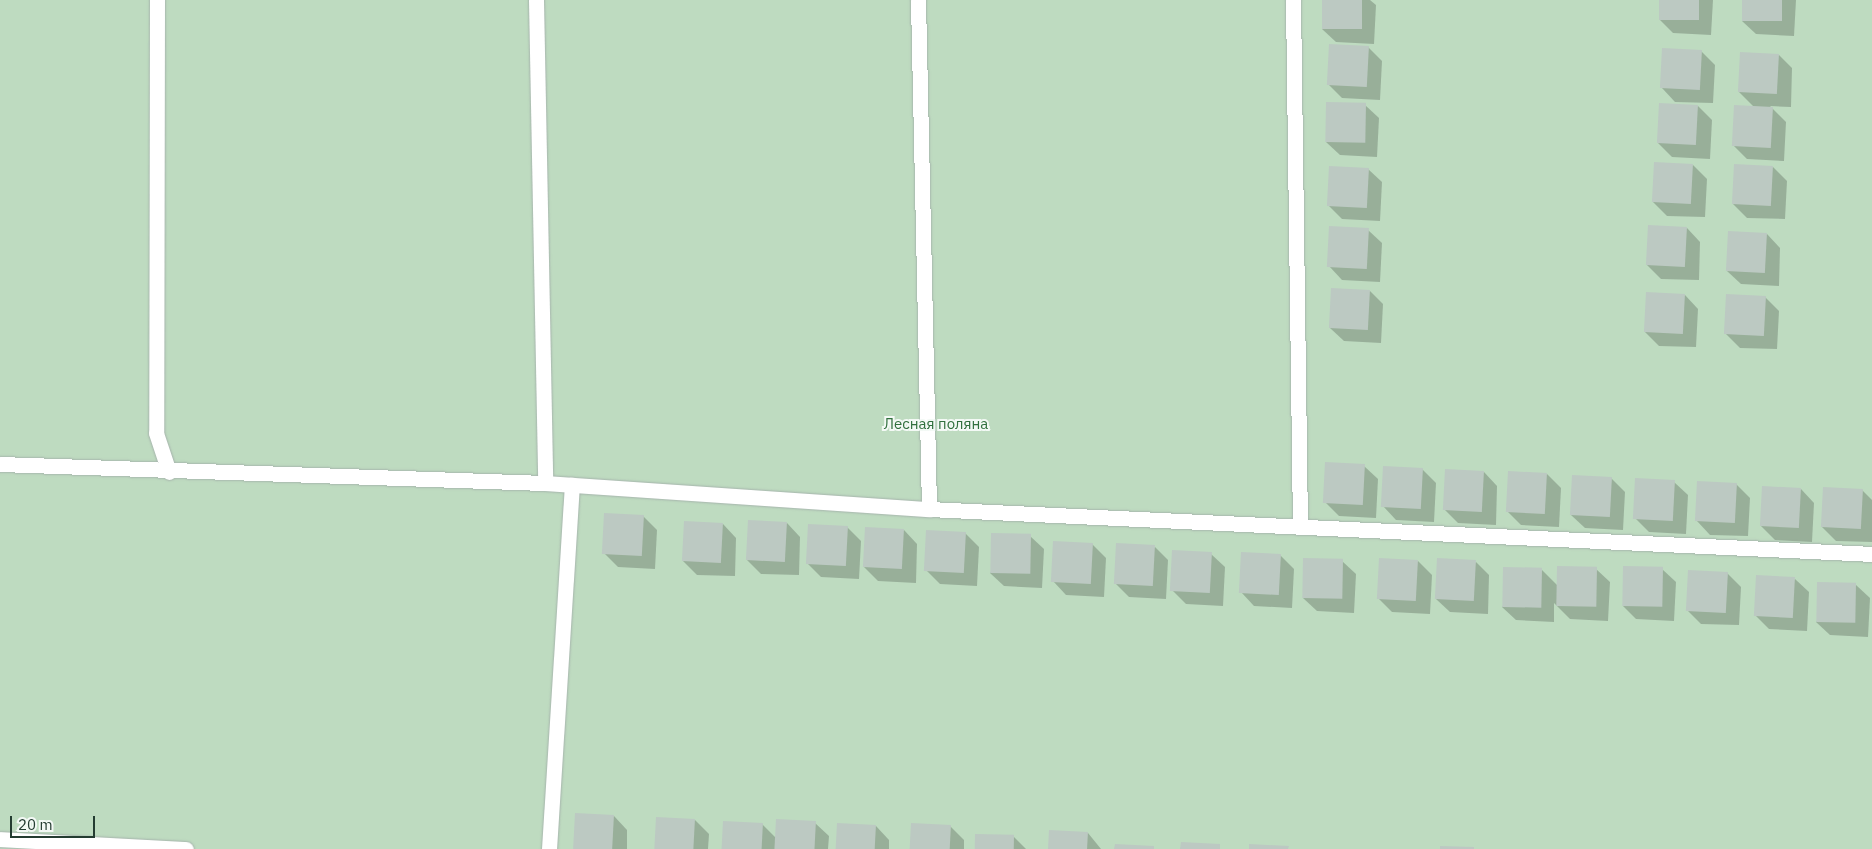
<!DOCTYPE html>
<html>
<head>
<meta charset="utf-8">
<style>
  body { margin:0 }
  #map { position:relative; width:1872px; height:849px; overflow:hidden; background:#e3ece6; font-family:"IBM Plex Sans",sans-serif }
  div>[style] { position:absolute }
  .green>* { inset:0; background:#bedbc0; transform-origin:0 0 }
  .shadow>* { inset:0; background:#0003 }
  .building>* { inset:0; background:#bcc9c2; transform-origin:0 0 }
  .roads { filter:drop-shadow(0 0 1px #a6b4ac) drop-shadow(0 0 1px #a6b4ac) }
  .street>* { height:15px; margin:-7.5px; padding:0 7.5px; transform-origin:7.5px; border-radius:7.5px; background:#fff }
  .secondary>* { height:15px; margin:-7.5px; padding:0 7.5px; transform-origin:7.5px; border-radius:7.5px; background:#fff }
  span { translate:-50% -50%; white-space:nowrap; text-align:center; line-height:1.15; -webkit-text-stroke:4px #f3f9f5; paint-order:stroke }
  .park-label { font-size:15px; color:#31703e }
  .scale { position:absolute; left:10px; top:816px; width:85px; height:22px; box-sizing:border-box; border:2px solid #243c31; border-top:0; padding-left:6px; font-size:15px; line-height:18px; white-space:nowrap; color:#243c31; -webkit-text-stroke:4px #f3f9f5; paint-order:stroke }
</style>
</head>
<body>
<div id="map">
  <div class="green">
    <i style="left:0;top:0;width:1872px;height:849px"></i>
  </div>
  <div class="shadow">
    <i style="clip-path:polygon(1324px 0,1370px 0,1376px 5px,1374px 44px,1336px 42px,1322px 29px)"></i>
    <i style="clip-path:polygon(1660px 0,1713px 0,1711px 35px,1673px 33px,1659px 19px)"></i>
    <i style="clip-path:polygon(1744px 0,1796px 0,1794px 36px,1756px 34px,1742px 21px)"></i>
    <i style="clip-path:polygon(1368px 47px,1382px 61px,1380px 100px,1342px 98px,1328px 84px)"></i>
    <i style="clip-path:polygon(1701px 51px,1715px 65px,1713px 103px,1675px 102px,1662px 88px)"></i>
    <i style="clip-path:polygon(1779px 55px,1792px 68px,1791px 107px,1770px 106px,1786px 122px,1784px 161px,1747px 159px,1733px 145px,1755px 108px,1739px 92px)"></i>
    <i style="clip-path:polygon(1365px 105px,1379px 118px,1377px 157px,1340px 155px,1326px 142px)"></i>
    <i style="clip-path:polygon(1698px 106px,1712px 120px,1710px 159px,1672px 157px,1658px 143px)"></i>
    <i style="clip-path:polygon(1693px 165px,1707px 179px,1705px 217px,1667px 216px,1653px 202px)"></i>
    <i style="clip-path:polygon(1773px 167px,1787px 181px,1785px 219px,1747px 218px,1733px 204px)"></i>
    <i style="clip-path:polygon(1368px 169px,1382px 182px,1380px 221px,1342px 219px,1329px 206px)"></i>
    <i style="clip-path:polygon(1687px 228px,1700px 242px,1699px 280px,1661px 279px,1647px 265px)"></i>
    <i style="clip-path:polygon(1368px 230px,1382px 243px,1380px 282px,1342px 280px,1329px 266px)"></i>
    <i style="clip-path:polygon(1767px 234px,1780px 248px,1779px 286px,1741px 284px,1727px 271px)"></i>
    <i style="clip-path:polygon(1370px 291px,1383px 304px,1381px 343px,1344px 341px,1330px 328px)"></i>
    <i style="clip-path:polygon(1685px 295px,1698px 309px,1696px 347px,1659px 346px,1645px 332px)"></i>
    <i style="clip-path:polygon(1765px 297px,1779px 311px,1777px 349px,1740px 348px,1726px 334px)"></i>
    <i style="clip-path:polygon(1364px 466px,1378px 479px,1376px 518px,1339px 516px,1325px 502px)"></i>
    <i style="clip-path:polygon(1422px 469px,1436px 483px,1434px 522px,1396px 520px,1383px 506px)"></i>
    <i style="clip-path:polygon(1484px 472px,1497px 486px,1496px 525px,1458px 523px,1444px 509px)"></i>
    <i style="clip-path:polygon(1547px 474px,1561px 488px,1559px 527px,1521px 525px,1507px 511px)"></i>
    <i style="clip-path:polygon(1611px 478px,1625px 492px,1623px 530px,1585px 528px,1571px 515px)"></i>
    <i style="clip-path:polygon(1674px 482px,1688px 495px,1686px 534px,1649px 532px,1635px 518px)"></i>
    <i style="clip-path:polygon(1736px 484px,1750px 498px,1748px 536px,1710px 535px,1697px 521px)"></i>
    <i style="clip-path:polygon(1801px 489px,1814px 503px,1812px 542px,1775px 540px,1761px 526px)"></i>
    <i style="clip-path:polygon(1862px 490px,1872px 500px,1872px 542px,1836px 541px,1822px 527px)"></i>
    <i style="clip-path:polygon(643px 516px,657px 530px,655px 569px,618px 567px,604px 553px)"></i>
    <i style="clip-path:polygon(787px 523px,800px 537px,799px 575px,761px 574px,747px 560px)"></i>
    <i style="clip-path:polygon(723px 524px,736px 538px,735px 576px,697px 575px,683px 561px)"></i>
    <i style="clip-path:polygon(847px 527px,861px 541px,859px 579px,821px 577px,808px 564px)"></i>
    <i style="clip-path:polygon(904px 530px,917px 544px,916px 583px,878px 581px,864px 567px)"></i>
    <i style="clip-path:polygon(965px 533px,979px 547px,977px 586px,940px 584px,926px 570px)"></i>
    <i style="clip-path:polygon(1030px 536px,1044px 549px,1042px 588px,1004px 586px,990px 573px)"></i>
    <i style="clip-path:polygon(1092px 544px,1106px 558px,1104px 597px,1066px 595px,1053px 581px)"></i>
    <i style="clip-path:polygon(1155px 547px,1168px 560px,1166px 599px,1129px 597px,1115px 583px)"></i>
    <i style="clip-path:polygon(1211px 554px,1225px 567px,1223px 606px,1186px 604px,1172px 590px)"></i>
    <i style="clip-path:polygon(1280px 555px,1294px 569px,1292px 608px,1254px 606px,1241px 592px)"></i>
    <i style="clip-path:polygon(1342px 561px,1356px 574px,1354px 613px,1317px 611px,1303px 598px)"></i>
    <i style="clip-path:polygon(1418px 561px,1432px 575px,1430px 614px,1392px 612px,1378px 598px)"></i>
    <i style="clip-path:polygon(1476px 562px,1489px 575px,1488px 614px,1450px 612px,1436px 599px)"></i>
    <i style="clip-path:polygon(1596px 569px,1610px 582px,1608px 621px,1570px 619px,1554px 603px,1554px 622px,1516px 620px,1502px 607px,1542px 570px,1558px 586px)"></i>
    <i style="clip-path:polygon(1662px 569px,1676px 582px,1674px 621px,1636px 619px,1623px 606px)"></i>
    <i style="clip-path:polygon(1727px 573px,1741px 587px,1739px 625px,1701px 624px,1687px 610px)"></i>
    <i style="clip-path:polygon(1795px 579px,1809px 592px,1807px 631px,1769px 629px,1755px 615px)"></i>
    <i style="clip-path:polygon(1856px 585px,1870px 598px,1868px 637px,1830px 635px,1816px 622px)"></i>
    <i style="clip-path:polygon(614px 816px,627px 830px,627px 849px,574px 849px)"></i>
    <i style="clip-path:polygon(695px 820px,709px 834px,708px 849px,655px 849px)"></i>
    <i style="clip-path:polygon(815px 823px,829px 836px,828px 849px,723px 849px,762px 824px,777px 839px)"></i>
    <i style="clip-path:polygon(876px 826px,889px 840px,889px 849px,837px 849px)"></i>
    <i style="clip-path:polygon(950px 826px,964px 840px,964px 849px,912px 849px)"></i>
    <i style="clip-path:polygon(1088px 833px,1101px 849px,1049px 849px)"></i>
    <i style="clip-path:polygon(1014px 837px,1026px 849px,975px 849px)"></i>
  </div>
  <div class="building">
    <i style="left:1322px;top:0;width:40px;height:29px"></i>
    <i style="left:1659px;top:0;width:40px;height:20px"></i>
    <i style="left:1742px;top:0;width:40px;height:21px"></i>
    <i style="left:1329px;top:44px;width:40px;height:41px;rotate:3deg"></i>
    <i style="left:1662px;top:48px;width:40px;height:40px;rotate:3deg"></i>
    <i style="left:1740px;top:52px;width:39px;height:40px;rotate:3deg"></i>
    <i style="left:1326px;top:102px;width:40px;height:40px;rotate:1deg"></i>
    <i style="left:1659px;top:103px;width:39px;height:40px;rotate:3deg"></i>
    <i style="left:1734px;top:105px;width:39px;height:41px;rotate:3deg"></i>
    <i style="left:1654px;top:162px;width:39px;height:40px;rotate:3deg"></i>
    <i style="left:1734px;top:164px;width:39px;height:40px;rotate:3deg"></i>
    <i style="left:1329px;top:166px;width:40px;height:40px;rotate:3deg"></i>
    <i style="left:1648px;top:225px;width:39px;height:40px;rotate:3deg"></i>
    <i style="left:1329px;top:226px;width:40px;height:41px;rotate:3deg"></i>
    <i style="left:1728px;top:231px;width:39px;height:40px;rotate:3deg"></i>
    <i style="left:1331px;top:288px;width:39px;height:40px;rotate:3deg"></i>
    <i style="left:1646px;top:292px;width:39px;height:40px;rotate:3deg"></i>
    <i style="left:1726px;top:294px;width:40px;height:40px;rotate:3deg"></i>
    <i style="left:1325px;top:462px;width:40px;height:41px;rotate:3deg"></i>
    <i style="left:1383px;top:466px;width:40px;height:41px;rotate:3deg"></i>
    <i style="left:1445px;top:469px;width:39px;height:41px;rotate:3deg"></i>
    <i style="left:1508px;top:471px;width:39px;height:41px;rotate:3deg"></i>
    <i style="left:1572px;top:475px;width:40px;height:40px;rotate:3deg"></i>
    <i style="left:1635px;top:478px;width:40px;height:41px;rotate:3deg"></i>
    <i style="left:1697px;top:481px;width:40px;height:40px;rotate:3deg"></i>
    <i style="left:1762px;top:486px;width:39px;height:40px;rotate:3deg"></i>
    <i style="left:1823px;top:487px;width:40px;height:40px;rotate:3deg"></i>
    <i style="left:604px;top:513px;width:40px;height:41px;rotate:3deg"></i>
    <i style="left:748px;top:520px;width:39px;height:40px;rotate:3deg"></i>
    <i style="left:684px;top:521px;width:39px;height:40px;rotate:3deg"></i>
    <i style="left:808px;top:524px;width:40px;height:40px;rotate:3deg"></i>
    <i style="left:865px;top:527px;width:39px;height:40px;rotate:3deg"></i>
    <i style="left:926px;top:530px;width:40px;height:41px;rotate:3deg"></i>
    <i style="left:991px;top:533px;width:40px;height:40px;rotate:1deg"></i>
    <i style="left:1053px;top:541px;width:40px;height:41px;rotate:3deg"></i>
    <i style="left:1116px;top:543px;width:39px;height:41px;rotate:3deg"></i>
    <i style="left:1172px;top:550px;width:40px;height:41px;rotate:3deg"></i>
    <i style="left:1241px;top:552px;width:40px;height:41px;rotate:3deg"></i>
    <i style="left:1303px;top:558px;width:40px;height:40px;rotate:1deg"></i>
    <i style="left:1379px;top:558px;width:39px;height:41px;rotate:3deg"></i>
    <i style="left:1437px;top:558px;width:39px;height:41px;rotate:3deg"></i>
    <i style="left:1557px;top:566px;width:40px;height:40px;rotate:1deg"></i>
    <i style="left:1623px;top:566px;width:40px;height:40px;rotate:1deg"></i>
    <i style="left:1503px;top:567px;width:39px;height:40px;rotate:1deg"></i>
    <i style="left:1688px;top:570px;width:40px;height:41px;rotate:3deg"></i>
    <i style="left:1756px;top:575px;width:39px;height:41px;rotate:3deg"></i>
    <i style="left:1817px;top:582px;width:39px;height:40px;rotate:1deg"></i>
    <i style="left:575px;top:813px;width:39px;height:36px;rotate:3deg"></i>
    <i style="left:656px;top:817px;width:39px;height:32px;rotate:3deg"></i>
    <i style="left:776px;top:819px;width:40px;height:30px;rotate:3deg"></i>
    <i style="left:723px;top:821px;width:40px;height:28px;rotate:3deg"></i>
    <i style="left:837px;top:823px;width:39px;height:26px;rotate:3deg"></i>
    <i style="left:911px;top:823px;width:40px;height:26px;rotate:3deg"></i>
    <i style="left:1049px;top:830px;width:39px;height:19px;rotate:3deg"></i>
    <i style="left:975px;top:834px;width:39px;height:15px;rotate:1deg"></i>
    <i style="clip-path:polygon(1181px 842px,1220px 844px,1220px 849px,1180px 849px)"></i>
    <i style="clip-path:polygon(1115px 844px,1154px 846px,1154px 849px,1114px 849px)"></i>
    <i style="clip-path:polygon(1249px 844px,1289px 846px,1288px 849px,1249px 849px)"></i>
    <i style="clip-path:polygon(1440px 846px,1474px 847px,1474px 849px,1440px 849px)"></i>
  </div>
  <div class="roads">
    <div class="street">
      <i style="left:157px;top:0;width:433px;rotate:90.1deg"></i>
      <i style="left:156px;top:433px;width:41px;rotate:71.6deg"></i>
      <i style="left:536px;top:0;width:483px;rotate:88.9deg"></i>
      <i style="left:918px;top:0;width:509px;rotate:88.76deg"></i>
      <i style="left:1293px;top:0;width:527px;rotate:89.24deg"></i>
      <i style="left:0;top:464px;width:545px;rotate:2deg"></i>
      <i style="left:545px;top:483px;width:385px;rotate:3.9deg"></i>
      <i style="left:929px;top:509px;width:944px;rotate:2.73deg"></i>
      <i style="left:0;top:839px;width:186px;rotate:3.1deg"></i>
    </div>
    <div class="secondary">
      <i style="left:549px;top:849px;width:365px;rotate:-86.4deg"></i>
    </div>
  </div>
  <div class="park-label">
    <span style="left:936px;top:424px">Лесная поляна</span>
  </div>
  <div class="scale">20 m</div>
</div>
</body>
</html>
